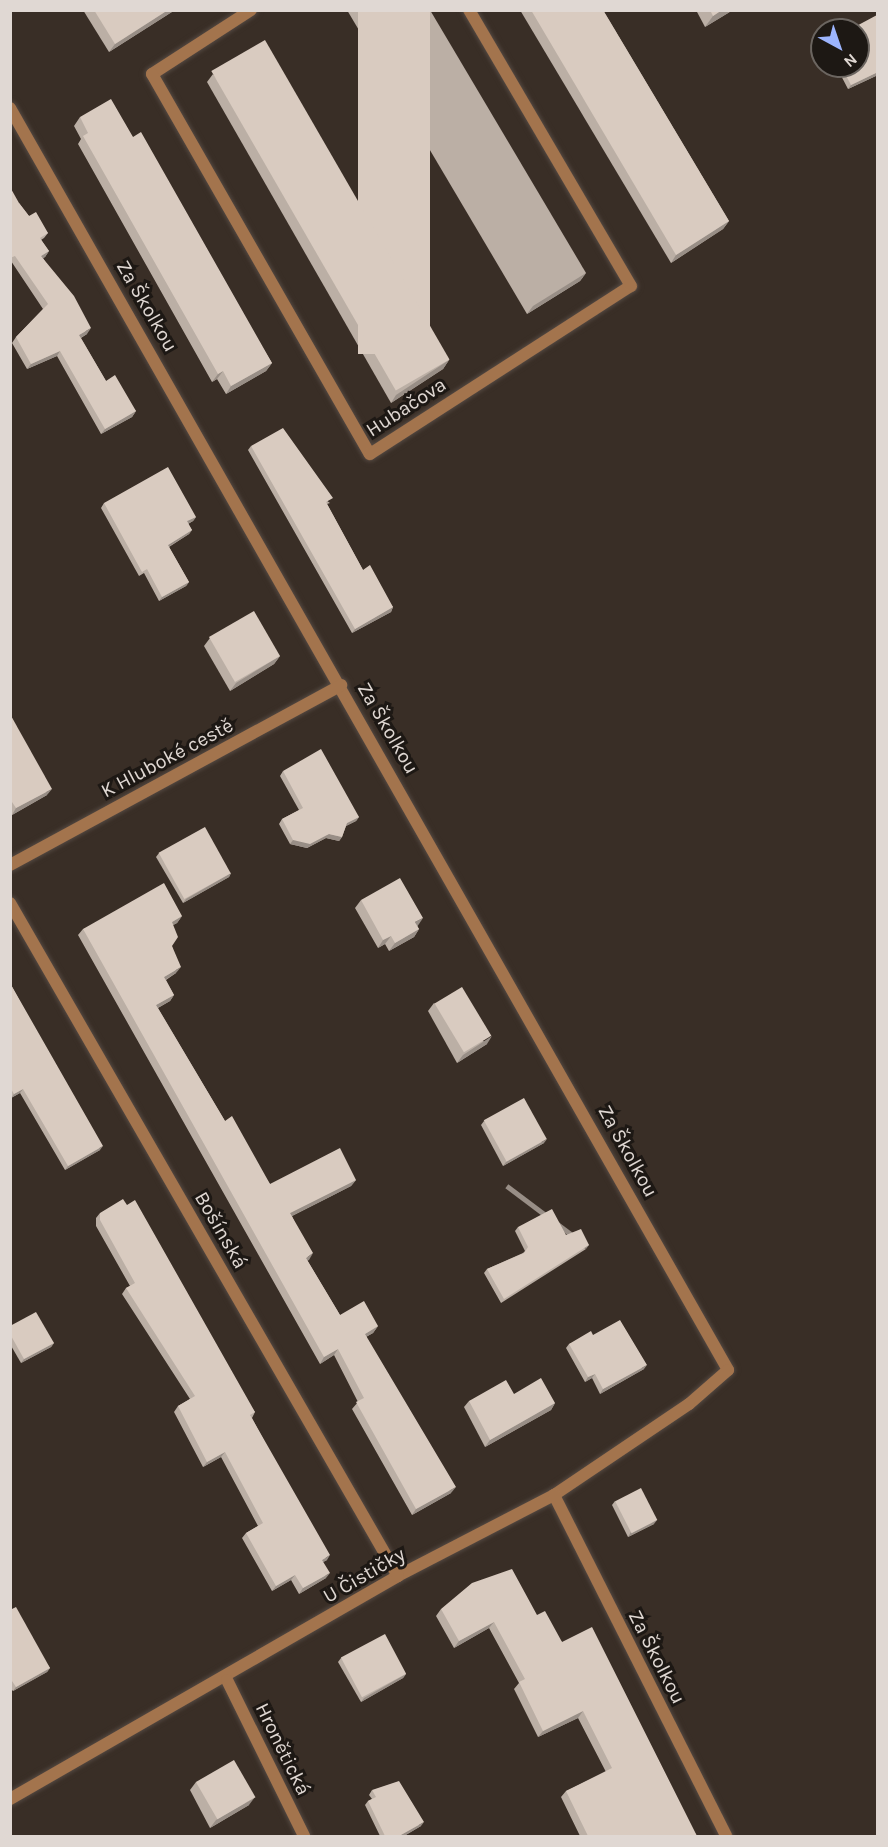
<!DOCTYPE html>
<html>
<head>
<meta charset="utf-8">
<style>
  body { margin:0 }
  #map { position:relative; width:888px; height:1847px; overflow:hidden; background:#392e26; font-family:Karla,sans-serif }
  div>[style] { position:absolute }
  .roads { filter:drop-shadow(0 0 2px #544942) drop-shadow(0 0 2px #544942) }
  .minor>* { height:12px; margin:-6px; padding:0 6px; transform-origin:6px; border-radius:6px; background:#a3744d }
  .wall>* { inset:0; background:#bbafa5 }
  .shaded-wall>* { inset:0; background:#988e86; transform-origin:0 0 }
  .building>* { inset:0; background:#d9cbc0; transform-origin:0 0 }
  span { translate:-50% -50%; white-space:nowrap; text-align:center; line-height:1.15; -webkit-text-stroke:6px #1d1814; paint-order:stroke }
  .street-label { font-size:20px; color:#e0d8d3 }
  .frame { position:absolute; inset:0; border:12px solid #e0d8d3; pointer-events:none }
  .north { position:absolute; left:810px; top:18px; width:60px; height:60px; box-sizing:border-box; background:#1d1814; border:2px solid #6b6560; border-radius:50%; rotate:140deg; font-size:16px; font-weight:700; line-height:24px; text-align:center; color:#e0d8d3 }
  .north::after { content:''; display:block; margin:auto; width:21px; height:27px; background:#9cb4fd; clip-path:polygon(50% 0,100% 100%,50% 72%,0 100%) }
</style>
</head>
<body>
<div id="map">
  <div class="roads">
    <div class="minor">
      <i style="left:251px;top:10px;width:118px;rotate:147.1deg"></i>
      <i style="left:152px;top:74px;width:438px;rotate:60.2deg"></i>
      <i style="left:370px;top:454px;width:310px;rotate:-32.8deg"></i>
      <i style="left:631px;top:286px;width:320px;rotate:-120.4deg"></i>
      <i style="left:10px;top:108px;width:1452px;rotate:60.36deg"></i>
      <i style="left:728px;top:1370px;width:52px;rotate:138.9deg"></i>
      <i style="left:689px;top:1404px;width:163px;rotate:146deg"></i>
      <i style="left:554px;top:1495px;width:176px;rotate:152.6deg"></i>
      <i style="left:398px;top:1576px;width:448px;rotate:150.1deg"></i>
      <i style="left:10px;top:865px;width:377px;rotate:-28.5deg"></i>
      <i style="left:10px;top:903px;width:777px;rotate:60.04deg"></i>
      <i style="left:554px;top:1495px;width:382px;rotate:63.2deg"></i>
      <i style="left:227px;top:1680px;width:174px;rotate:63.7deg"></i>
    </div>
  </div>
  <div class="wall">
    <i style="clip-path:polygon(83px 10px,175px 10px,109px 52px)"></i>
    <i style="clip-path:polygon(347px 10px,430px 10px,586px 273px,580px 281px,527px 314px)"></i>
    <i style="clip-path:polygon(520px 10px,603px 10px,729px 221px,723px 229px,671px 263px)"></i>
    <i style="clip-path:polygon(696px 10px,733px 10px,705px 27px)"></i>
    <i style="clip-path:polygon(878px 17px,878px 75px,848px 89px,836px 66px,858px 66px)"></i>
    <i style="clip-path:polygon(213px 74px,449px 360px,443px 369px,391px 403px,207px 82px)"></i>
    <i style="clip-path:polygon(80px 117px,133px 137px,272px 363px,266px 371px,226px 394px,217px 379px,212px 382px,78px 144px,81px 139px,74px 126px)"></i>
    <i style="clip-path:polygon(19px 203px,29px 216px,48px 233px,44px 238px,41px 240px,49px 251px,45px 257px,43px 258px,87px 334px,81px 338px,106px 381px,136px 411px,132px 417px,101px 434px,57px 356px,27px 369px,12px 343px,16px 337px,43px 309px,11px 261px)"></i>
    <i style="clip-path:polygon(251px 446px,330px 503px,327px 504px,363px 570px,393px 607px,391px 612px,352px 633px,248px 450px)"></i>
    <i style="clip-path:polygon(104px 503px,196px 517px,193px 521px,188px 524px,192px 530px,189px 534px,169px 547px,189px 582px,186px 586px,159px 601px,144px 573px,139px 576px,101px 508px)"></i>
    <i style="clip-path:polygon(210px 638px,280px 656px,274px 664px,230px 691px,204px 646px)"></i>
    <i style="clip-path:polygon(10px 714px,47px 795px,12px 815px,10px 813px)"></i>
    <i style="clip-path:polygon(283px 771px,359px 817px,356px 821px,346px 826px,342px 837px,339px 841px,326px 838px,307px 848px,290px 844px,279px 824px,282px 819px,299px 810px,280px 776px)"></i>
    <i style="clip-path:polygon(159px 853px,231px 873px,229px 877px,183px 903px,156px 857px)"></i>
    <i style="clip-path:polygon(361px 900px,417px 926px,419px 929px,414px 937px,389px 951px,385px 944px,378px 948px,355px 908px)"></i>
    <i style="clip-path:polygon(182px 916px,177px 923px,173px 925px,172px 946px,176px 973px,166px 980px,174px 995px,170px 1001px,158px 1008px,225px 1121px,270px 1184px,356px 1180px,351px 1186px,292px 1216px,309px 1260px,307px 1260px,340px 1315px,378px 1326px,373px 1333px,366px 1337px,451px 1493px,412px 1515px,352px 1409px,358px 1402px,334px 1355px,320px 1364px,78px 935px,83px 929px)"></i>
    <i style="clip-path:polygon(10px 983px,100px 1150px,65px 1170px,20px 1093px,11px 1098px,10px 1097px)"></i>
    <i style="clip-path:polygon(434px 1003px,487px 1044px,457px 1063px,428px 1011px)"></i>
    <i style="clip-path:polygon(484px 1121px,544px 1143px,503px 1166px,481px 1125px)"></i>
    <i style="clip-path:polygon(100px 1213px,255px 1412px,252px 1418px,327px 1560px,323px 1562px,326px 1578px,299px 1594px,291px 1580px,272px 1591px,242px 1538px,246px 1533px,258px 1526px,221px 1457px,203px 1467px,174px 1412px,178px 1406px,190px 1399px,122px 1294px,126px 1288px,130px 1286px,96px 1226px,96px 1218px)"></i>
    <i style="clip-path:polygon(518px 1227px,566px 1235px,586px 1249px,501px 1303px,484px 1273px,487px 1269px,523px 1253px,525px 1251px,515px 1231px)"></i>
    <i style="clip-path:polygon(10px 1326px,54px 1343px,51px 1347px,21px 1363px,10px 1344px)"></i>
    <i style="clip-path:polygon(593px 1335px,644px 1369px,600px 1394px,592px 1378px,585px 1382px,566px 1348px,569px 1344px)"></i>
    <i style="clip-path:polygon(514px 1394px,555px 1403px,551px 1410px,485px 1447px,464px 1407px,469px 1401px)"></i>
    <i style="clip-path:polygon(615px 1501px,654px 1524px,628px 1537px,612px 1505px)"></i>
    <i style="clip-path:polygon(441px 1609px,537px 1615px,562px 1642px,697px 1836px,580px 1836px,561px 1797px,566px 1791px,606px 1772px,578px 1718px,538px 1737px,514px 1689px,519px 1683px,489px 1628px,454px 1648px,436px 1616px)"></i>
    <i style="clip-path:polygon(10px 1610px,50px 1668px,47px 1672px,13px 1691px,10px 1688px)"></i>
    <i style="clip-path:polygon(341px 1658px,406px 1674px,403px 1678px,361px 1702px,338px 1662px)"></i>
    <i style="clip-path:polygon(196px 1782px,249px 1805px,210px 1828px,190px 1790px)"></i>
    <i style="clip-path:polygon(372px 1790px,421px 1826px,404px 1836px,380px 1836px,365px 1805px,368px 1801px,372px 1799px,369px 1795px)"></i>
  </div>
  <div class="shaded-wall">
    <i style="clip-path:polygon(168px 10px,175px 10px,109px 52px,115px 44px)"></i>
    <i style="clip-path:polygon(722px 10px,733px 10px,705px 27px,713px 16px)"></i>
    <i style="clip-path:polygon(878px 72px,878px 75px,848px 89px,851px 85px)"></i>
    <i style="clip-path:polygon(729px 221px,723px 229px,671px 263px,676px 255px)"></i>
    <i style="clip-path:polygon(49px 251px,45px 257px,37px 262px,41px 256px)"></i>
    <i style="clip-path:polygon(586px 273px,580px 281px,527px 314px,533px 306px)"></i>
    <i style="clip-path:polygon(91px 328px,87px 334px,75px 341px,79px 335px)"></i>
    <i style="clip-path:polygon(60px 351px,57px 356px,27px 369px,31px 364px)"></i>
    <i style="clip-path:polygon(449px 360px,443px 369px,391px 403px,396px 395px)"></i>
    <i style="clip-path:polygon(272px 363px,266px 371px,226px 394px,231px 386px)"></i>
    <i style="clip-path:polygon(223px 371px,217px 379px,212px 382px,218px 374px)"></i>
    <i style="clip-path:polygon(136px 411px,132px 417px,101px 434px,105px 429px)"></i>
    <i style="clip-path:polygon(196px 517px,193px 521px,184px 526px,187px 521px)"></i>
    <i style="clip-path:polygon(192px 530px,189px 534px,165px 549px,168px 545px)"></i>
    <i style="clip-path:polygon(189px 582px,186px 586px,159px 601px,162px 597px)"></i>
    <i style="clip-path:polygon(393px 607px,391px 612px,352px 633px,355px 629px)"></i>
    <i style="clip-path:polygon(280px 656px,274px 664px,230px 691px,236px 683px)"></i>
    <i style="clip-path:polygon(52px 789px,47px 795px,12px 815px,16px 808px)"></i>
    <i style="clip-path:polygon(359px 817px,356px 821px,344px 827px,347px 823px)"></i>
    <i style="clip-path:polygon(329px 834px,342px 837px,339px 841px,326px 838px,307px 848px,290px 844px,293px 840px)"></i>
    <i style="clip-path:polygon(231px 873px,229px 877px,183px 903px,186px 899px)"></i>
    <i style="clip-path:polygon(182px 916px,177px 923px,168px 928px,172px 922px)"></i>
    <i style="clip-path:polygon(423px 918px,417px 927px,415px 922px)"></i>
    <i style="clip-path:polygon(419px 929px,414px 937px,389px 951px,395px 943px)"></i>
    <i style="clip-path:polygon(391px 936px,385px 944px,378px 948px,383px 940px)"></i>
    <i style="clip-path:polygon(181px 967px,176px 973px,160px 983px,164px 977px)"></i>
    <i style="clip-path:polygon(174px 995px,170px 1001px,152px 1011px,156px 1005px)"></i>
    <i style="clip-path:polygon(492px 1036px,487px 1044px,457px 1063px,463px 1055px)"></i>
    <i style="clip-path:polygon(23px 1089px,20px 1093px,11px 1098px,14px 1094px)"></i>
    <i style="clip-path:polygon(547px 1139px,544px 1143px,503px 1166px,506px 1162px)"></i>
    <i style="clip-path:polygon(103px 1146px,100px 1150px,65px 1170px,68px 1166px)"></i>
    <i style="clip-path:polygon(356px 1180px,351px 1186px,286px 1219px,290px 1213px)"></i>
    <i style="left:589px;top:1245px;width:5px;height:101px;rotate:127deg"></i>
    <i style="clip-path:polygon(313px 1253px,309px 1260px,301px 1264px,306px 1258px)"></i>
    <i style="clip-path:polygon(378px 1326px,373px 1333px,360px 1340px,365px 1334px)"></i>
    <i style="clip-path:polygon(54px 1343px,51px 1347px,21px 1363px,24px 1359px)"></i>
    <i style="clip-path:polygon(338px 1349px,334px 1355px,320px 1364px,324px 1357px)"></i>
    <i style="clip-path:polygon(647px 1365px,644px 1369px,600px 1394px,603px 1389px)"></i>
    <i style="clip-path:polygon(595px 1374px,592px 1378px,585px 1382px,588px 1377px)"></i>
    <i style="clip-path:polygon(555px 1403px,551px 1410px,485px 1447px,490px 1440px)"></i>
    <i style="clip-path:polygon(225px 1452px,221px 1457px,203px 1467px,207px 1462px)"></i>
    <i style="clip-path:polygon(456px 1487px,451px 1493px,412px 1515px,416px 1509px)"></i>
    <i style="clip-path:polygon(657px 1520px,654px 1524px,628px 1537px,631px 1532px)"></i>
    <i style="clip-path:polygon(330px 1555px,327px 1560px,318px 1565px,322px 1560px)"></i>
    <i style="clip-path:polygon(330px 1573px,326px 1578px,299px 1594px,303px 1588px)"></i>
    <i style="clip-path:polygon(295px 1575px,291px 1580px,272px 1591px,276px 1586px)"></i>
    <i style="clip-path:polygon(494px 1622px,489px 1628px,454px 1648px,459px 1641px)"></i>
    <i style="clip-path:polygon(50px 1668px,47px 1672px,13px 1691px,16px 1687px)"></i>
    <i style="clip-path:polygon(406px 1674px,403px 1678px,361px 1702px,364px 1698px)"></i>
    <i style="clip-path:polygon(583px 1711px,578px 1718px,538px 1737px,543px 1731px)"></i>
    <i style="clip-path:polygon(255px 1797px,249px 1805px,210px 1828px,216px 1820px)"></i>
    <i style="clip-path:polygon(424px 1822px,421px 1826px,404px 1836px,399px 1836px)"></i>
  </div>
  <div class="building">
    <i style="clip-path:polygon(94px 10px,168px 10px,115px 44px)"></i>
    <i style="left:358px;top:10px;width:72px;height:344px"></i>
    <i style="clip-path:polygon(531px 10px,603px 10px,729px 221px,676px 255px)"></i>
    <i style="clip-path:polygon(710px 10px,722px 10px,713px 16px)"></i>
    <i style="clip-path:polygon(877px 15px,878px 72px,851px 85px,841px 66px,858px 66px,858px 30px,849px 30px)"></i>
    <i style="left:265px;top:40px;width:369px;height:62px;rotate:60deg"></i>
    <i style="clip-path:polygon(111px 99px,133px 137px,141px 132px,272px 363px,231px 386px,223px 371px,218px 374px,83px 136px,88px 133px,80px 117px)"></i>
    <i style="clip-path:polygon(10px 187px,19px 203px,29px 216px,36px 212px,48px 233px,40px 238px,49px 251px,41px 256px,74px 296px,91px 328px,79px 335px,106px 381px,115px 375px,136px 411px,105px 429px,60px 351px,31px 364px,16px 337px,48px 304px,15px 256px,10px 258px)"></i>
    <i style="clip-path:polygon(283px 428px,333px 498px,326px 502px,363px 570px,370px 565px,393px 607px,355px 629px,251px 446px)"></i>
    <i style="clip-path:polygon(168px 467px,196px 517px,187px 521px,192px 530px,168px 545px,189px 582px,162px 597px,147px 569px,142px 572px,104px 503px)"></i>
    <i style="left:254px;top:611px;width:52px;height:52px;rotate:60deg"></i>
    <i style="clip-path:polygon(10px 714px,52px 789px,16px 808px,10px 799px)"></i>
    <i style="clip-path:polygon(321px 749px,359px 817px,347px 823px,342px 837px,329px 834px,310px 844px,293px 840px,282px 819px,303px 808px,283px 771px)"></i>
    <i style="left:205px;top:827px;width:53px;height:53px;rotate:61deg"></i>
    <i style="clip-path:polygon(400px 878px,423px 918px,415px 922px,419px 929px,395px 943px,391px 936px,383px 940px,361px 900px)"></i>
    <i style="clip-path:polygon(164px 883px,182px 916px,172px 922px,178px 937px,172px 946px,181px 967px,164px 977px,174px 995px,156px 1005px,225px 1121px,232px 1116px,270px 1184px,340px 1148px,356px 1180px,290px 1213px,313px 1253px,306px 1258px,340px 1315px,364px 1301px,378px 1326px,365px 1334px,456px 1487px,416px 1509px,356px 1402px,364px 1398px,338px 1349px,324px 1357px,83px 929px)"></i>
    <i style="clip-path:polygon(10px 983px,103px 1146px,68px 1166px,23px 1089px,14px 1094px,10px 1087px)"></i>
    <i style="left:462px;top:987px;width:57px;height:32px;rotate:59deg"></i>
    <i style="left:524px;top:1098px;width:47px;height:46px;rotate:61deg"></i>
    <i style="clip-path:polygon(123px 1199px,127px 1205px,135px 1200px,255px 1412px,250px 1415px,330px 1555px,322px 1560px,330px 1573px,303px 1588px,295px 1575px,276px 1586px,246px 1533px,263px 1523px,225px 1452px,207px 1462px,178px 1406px,195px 1396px,126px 1288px,135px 1283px,100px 1220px,100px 1213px)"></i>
    <i style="clip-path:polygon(552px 1209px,566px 1235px,581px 1229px,589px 1245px,504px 1299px,487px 1269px,524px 1253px,528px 1247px,518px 1227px)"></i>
    <i style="clip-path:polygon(36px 1312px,54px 1343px,24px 1359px,10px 1334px,10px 1326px)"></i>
    <i style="clip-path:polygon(620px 1320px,647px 1365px,603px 1389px,595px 1374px,588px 1377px,569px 1344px,591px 1331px,593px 1335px)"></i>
    <i style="clip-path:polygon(541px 1378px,555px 1403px,490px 1440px,469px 1401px,506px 1380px,514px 1394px)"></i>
    <i style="left:641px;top:1488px;width:36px;height:29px;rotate:63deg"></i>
    <i style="clip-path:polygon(512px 1569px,537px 1615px,545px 1611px,562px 1642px,592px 1627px,697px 1836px,588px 1836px,566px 1791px,612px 1768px,583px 1711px,543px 1731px,519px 1682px,525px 1679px,494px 1622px,459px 1641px,441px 1609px,472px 1583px)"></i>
    <i style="clip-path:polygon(16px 1607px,50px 1668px,16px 1687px,10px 1678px,10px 1610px)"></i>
    <i style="left:385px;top:1634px;width:45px;height:50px;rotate:62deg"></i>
    <i style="left:234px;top:1760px;width:43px;height:44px;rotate:60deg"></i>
    <i style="clip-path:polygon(399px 1781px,424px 1822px,399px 1836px,385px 1836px,368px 1801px,376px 1797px,372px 1790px)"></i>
  </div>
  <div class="street-label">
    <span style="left:147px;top:306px;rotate:60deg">Za Školkou</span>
    <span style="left:406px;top:407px;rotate:-33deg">Hubačova</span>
    <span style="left:388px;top:728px;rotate:60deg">Za Školkou</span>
    <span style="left:167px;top:758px;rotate:-28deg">K Hluboké cestě</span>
    <span style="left:628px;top:1151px;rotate:61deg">Za Školkou</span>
    <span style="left:221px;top:1230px;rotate:60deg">Bošínská</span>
    <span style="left:364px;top:1575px;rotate:-30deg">U Čističky</span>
    <span style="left:657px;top:1657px;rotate:63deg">Za Školkou</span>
    <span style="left:283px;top:1749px;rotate:64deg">Hronětická</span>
  </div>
  <div class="frame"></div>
  <div class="north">N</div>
</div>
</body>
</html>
